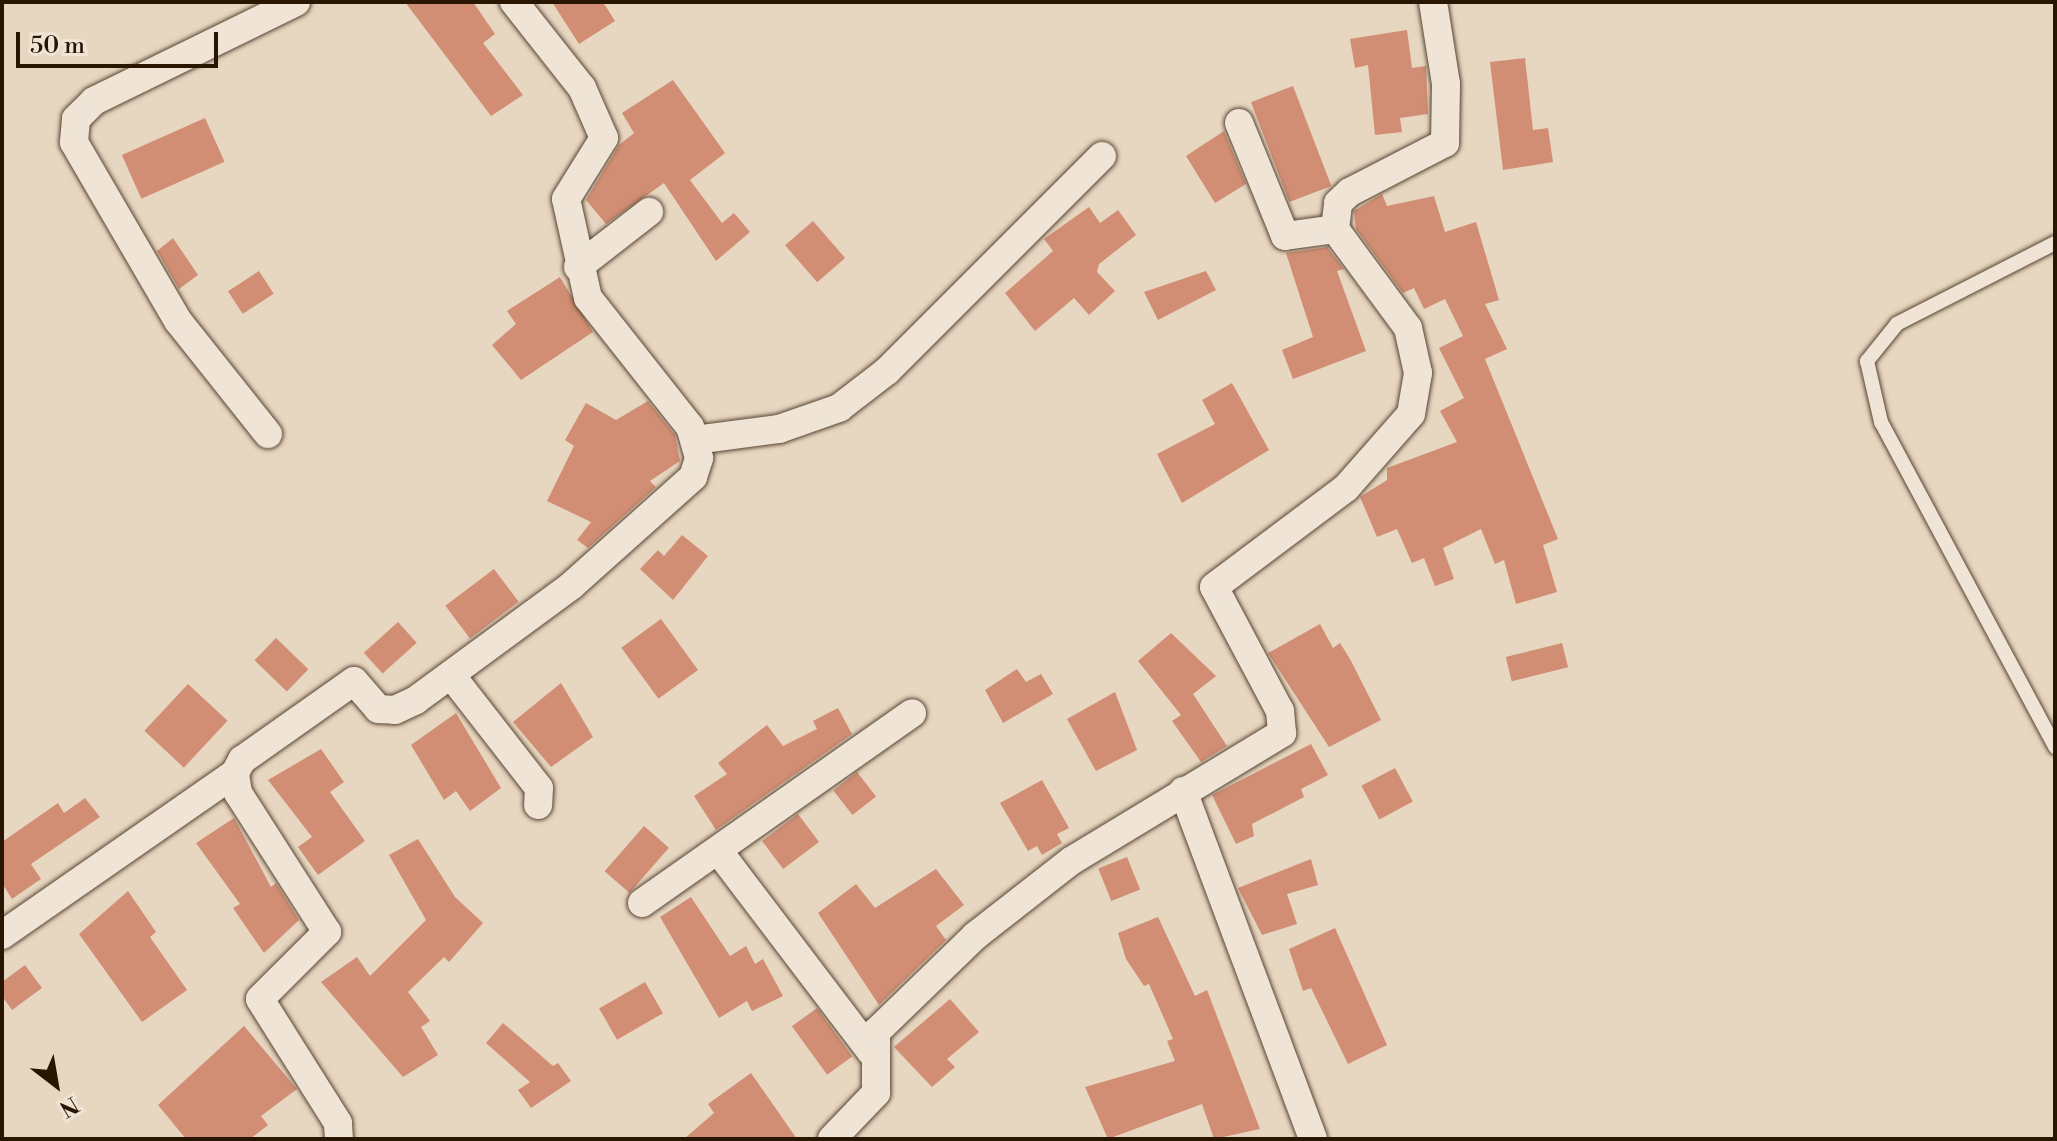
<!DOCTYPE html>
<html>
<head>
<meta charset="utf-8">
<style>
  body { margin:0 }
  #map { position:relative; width:2057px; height:1141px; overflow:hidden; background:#e7d6c0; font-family:"Libre Bodoni",serif }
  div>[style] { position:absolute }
  .building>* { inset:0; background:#d18e74; transform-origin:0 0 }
  .roads { filter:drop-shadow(0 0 2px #584532) drop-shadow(0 0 2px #584532) }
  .service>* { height:14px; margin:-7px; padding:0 7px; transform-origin:7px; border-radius:7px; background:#efe4d6 }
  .minor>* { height:28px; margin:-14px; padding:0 14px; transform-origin:14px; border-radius:14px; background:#efe4d6 }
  span { translate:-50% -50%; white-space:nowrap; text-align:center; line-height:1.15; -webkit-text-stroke:7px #efe4d6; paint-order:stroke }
  .frame { position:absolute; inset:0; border:4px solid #281502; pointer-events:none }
  .north { position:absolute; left:16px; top:1045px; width:80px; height:80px; -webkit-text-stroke:6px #efe4d6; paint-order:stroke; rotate:149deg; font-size:22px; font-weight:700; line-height:32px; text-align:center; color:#281502 }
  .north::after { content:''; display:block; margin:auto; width:28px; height:36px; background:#281502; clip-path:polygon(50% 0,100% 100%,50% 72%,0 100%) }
  .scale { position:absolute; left:16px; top:32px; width:202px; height:36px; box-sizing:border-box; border:4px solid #281502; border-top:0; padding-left:10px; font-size:24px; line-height:28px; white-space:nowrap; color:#281502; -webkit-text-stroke:6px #efe4d6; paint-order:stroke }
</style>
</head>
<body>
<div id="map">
  <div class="building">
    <i style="clip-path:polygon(405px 2px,473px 2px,495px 34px,483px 43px,523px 95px,491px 116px)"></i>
    <i style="clip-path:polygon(552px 2px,603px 2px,615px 21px,579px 44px)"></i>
    <i style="clip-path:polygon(1407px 30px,1412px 68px,1426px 66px,1428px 114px,1400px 118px,1402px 132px,1375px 135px,1368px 65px,1355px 68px,1350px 39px)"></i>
    <i style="clip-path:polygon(1525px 58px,1533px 130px,1548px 128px,1553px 162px,1503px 170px,1490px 62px)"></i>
    <i style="clip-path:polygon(673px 80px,725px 153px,690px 180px,722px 223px,734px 213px,750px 232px,716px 261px,664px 183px,606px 224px,586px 200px,619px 145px,634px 133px,622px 113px)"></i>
    <i style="left:1293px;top:86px;width:107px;height:45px;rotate:69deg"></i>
    <i style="left:205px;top:118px;width:48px;height:91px;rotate:66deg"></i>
    <i style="clip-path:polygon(1224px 131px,1246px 184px,1215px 203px,1186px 156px)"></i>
    <i style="clip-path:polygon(1382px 194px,1387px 206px,1434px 196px,1445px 232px,1476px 222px,1499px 300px,1485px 304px,1507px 349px,1485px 359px,1558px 539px,1543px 545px,1557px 592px,1516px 604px,1504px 560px,1495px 564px,1481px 529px,1443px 548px,1454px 579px,1435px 586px,1424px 558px,1412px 563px,1397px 529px,1377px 537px,1360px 497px,1387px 480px,1387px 468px,1457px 442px,1440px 411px,1464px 398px,1439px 348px,1463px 336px,1445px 299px,1424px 309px,1414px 288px,1403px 293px,1356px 229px,1354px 211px)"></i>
    <i style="clip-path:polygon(1089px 207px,1100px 223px,1118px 210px,1136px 235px,1099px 264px,1097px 272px,1115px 291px,1089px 315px,1074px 298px,1035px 331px,1005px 293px,1053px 251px,1044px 239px)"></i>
    <i style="left:813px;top:221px;width:49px;height:37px;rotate:49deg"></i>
    <i style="clip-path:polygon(173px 238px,198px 275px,179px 289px,157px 251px)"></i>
    <i style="clip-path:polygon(1327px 247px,1344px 269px,1337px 271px,1366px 351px,1293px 379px,1282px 350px,1313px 337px,1286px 253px)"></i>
    <i style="left:259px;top:271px;width:27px;height:37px;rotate:57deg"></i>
    <i style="clip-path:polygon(1206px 271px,1216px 290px,1158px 320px,1144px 292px)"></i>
    <i style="clip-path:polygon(560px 277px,593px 332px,521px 380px,492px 345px,516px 324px,507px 311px)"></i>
    <i style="clip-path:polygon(1232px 383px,1269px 450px,1182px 503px,1157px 454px,1215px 424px,1202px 400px)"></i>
    <i style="clip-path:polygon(648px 401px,675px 435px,680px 461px,650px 481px,656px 487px,588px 548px,577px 540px,591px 522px,547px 501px,574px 446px,565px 440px,586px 403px,616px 420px)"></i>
    <i style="clip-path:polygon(682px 535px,708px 556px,673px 600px,640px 569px,658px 550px,664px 556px)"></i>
    <i style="left:494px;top:569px;width:41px;height:61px;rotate:53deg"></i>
    <i style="left:661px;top:619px;width:63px;height:49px;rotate:54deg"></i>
    <i style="left:398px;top:622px;width:28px;height:46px;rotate:48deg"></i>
    <i style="clip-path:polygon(1320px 624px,1333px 648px,1340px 643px,1350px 659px,1381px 720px,1329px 747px,1268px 653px)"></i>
    <i style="clip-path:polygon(1171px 633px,1216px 676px,1193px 694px,1227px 746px,1201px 762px,1172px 721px,1181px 715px,1138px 661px)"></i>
    <i style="left:276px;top:638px;width:45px;height:31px;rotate:44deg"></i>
    <i style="left:1562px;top:643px;width:25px;height:58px;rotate:76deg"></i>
    <i style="clip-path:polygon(1017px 669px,1026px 682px,1041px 674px,1053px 694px,1003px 723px,985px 690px)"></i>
    <i style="clip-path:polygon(561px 683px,593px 737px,551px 767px,513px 722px)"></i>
    <i style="left:188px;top:684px;width:54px;height:64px;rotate:43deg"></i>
    <i style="clip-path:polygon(1115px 692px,1137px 750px,1096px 771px,1067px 719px)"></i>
    <i style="clip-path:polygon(838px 708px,852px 734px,716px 830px,694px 796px,727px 774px,718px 763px,767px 725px,783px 746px,817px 729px,813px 721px)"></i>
    <i style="clip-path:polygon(456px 713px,501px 788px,470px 811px,456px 791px,444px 800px,411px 745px)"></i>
    <i style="clip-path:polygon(1311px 744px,1328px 775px,1301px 789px,1304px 797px,1252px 824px,1254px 836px,1236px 844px,1212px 795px)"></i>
    <i style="clip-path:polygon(321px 749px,344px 782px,330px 792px,365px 841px,318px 875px,298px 847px,312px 837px,268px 780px)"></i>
    <i style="left:1395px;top:768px;width:38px;height:38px;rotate:62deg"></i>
    <i style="left:857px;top:772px;width:31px;height:30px;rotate:52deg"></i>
    <i style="clip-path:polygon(1042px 780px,1069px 828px,1057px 834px,1062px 843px,1042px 855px,1037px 846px,1028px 851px,1000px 803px)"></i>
    <i style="clip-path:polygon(85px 798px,100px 817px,31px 864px,41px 879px,12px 899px,2px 883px,2px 842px,58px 803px,64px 813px)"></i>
    <i style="left:798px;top:814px;width:35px;height:45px;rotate:53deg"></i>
    <i style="clip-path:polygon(234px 818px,271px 887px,276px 883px,299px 920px,264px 953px,233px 908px,240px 904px,196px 843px)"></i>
    <i style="left:644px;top:826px;width:33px;height:60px;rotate:41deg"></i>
    <i style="clip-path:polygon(418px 839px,455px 897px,483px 923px,449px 962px,444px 957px,408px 992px,430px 1021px,421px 1027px,438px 1055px,403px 1077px,321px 982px,357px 957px,370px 976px,426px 920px,389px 855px)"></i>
    <i style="left:1127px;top:857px;width:35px;height:31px;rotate:68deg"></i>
    <i style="clip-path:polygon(1311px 859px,1318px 885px,1287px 894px,1297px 924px,1262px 935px,1238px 888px)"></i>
    <i style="clip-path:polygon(936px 869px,964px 905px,936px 926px,946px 940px,879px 1005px,818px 913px,856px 884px,875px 908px)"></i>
    <i style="clip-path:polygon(128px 891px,156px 932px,150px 937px,187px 990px,142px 1022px,79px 934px)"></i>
    <i style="clip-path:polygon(691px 897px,730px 956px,746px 946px,755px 964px,763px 959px,783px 996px,752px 1011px,747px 1001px,719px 1018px,660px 917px)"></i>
    <i style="clip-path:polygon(1158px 917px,1195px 996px,1207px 990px,1260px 1129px,1214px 1139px,1202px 1104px,1108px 1139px,1085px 1087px,1175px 1061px,1167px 1041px,1173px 1039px,1149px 984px,1144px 986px,1126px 959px,1118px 933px)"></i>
    <i style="clip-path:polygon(1335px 928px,1387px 1045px,1348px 1064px,1311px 988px,1303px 991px,1289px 949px)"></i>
    <i style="clip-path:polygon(25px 965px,42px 988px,12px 1010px,2px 996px,2px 982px)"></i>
    <i style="left:645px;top:982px;width:36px;height:53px;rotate:60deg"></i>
    <i style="clip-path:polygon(950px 999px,979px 1032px,947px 1059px,955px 1067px,932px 1087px,894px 1047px)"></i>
    <i style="left:817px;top:1008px;width:60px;height:31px;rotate:54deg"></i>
    <i style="clip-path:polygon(503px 1023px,553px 1066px,558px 1063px,571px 1081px,531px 1108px,518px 1090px,530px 1082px,486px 1043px)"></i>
    <i style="clip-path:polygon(244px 1026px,297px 1089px,261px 1116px,268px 1125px,250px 1139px,186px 1139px,158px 1105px)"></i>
    <i style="clip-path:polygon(751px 1073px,797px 1139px,684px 1139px,714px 1113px,708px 1104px)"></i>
  </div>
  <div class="roads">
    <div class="service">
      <i style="left:2055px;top:243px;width:178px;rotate:152.9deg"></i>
      <i style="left:1897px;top:324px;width:48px;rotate:129deg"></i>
      <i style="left:1867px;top:361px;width:63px;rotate:77.1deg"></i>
      <i style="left:1881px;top:422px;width:369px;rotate:61.8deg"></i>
    </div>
    <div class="minor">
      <i style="left:1239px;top:123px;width:122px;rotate:67.8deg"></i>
      <i style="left:1285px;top:236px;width:50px;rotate:-8deg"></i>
      <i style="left:578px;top:267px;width:90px;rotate:-37.8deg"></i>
      <i style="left:268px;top:434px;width:144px;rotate:-128.5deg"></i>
      <i style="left:178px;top:321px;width:207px;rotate:-120.2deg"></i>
      <i style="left:74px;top:142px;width:23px;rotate:-85deg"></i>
      <i style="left:76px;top:119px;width:25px;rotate:-45deg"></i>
      <i style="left:94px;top:101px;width:225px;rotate:-26.1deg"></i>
      <i style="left:695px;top:440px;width:85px;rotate:-7.5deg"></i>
      <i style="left:779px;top:429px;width:64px;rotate:-19.3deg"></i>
      <i style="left:839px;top:408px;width:61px;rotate:-37.6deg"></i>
      <i style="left:887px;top:371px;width:304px;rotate:-45deg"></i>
      <i style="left:451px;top:675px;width:143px;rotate:52.1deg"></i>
      <i style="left:539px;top:788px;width:17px;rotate:93deg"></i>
      <i style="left:1183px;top:791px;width:371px;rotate:69.5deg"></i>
      <i style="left:720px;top:853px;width:250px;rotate:52.8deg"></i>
      <i style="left:642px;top:903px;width:330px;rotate:-35.1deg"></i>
      <i style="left:2px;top:935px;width:284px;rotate:-34.8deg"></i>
      <i style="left:339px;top:1139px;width:16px;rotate:-94deg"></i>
      <i style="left:338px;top:1123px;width:146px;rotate:-122.2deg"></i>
      <i style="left:260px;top:999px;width:95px;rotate:-45deg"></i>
      <i style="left:327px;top:932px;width:165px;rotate:-122.6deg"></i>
      <i style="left:238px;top:793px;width:20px;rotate:-99deg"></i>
      <i style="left:235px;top:773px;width:15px;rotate:-62deg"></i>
      <i style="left:242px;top:760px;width:137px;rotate:-35.2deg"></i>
      <i style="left:354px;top:681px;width:37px;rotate:49deg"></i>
      <i style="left:378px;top:709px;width:17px;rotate:3deg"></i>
      <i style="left:395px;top:710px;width:23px;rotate:-25deg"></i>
      <i style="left:416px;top:700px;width:192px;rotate:-36.3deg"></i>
      <i style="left:571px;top:586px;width:164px;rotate:-41.8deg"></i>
      <i style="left:693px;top:477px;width:20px;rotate:-72deg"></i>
      <i style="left:699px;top:458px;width:32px;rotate:-106deg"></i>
      <i style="left:690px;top:427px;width:164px;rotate:-128.3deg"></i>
      <i style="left:588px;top:298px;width:101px;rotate:-102.5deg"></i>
      <i style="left:566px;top:199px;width:72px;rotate:-58.1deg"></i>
      <i style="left:604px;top:138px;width:55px;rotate:-113.7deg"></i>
      <i style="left:582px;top:88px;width:110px;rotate:-128.3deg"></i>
      <i style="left:832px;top:1139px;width:64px;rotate:-46.3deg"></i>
      <i style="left:876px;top:1093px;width:61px;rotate:-90deg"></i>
      <i style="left:876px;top:1032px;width:138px;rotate:-44.1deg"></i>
      <i style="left:975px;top:936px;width:122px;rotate:-38deg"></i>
      <i style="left:1071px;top:861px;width:247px;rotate:-31.2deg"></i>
      <i style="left:1282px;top:733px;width:22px;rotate:-95deg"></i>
      <i style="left:1280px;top:711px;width:140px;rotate:-118deg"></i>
      <i style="left:1214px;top:587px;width:165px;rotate:-36.9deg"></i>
      <i style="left:1346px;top:488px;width:98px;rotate:-48.7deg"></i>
      <i style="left:1411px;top:414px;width:42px;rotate:-80.3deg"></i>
      <i style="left:1418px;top:373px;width:46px;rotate:-102.5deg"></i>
      <i style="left:1408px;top:328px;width:123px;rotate:-126.4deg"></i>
      <i style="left:1335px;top:229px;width:26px;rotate:-83deg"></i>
      <i style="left:1338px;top:203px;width:16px;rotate:-43deg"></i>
      <i style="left:1350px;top:192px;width:107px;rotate:-27.3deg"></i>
      <i style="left:1445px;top:143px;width:59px;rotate:-89deg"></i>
      <i style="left:1446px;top:84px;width:83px;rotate:-99deg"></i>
    </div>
  </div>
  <div class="frame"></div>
  <div class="north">N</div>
  <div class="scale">50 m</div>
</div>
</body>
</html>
